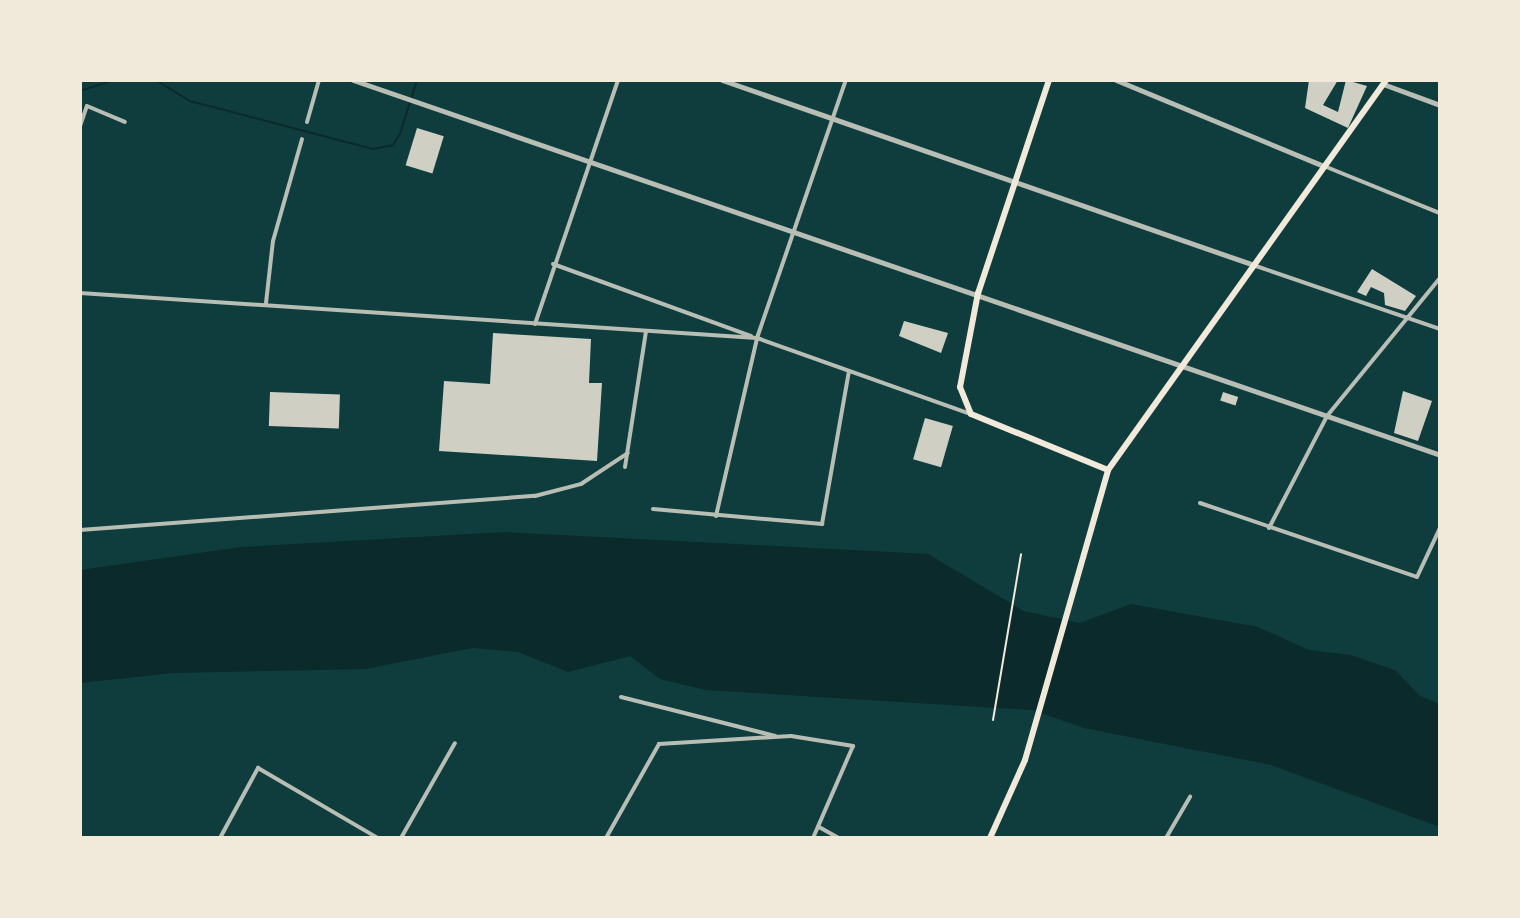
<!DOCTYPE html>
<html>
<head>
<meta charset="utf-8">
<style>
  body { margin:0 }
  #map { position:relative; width:1520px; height:918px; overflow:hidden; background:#0f3d3e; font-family:"Fira Sans Condensed",sans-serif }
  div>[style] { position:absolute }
  .water>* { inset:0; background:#0a2a2b }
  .stream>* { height:2px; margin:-1px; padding:0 1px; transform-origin:1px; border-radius:1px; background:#0a2a2b }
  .building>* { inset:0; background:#cfcfc3; transform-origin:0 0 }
  .path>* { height:2px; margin:-1px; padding:0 1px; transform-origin:1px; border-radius:1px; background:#f1e9da }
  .minor>* { height:4px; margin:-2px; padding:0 2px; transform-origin:2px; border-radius:2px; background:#b8beb3 }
  .tertiary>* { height:5px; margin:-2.5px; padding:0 2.5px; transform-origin:2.5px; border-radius:2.5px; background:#b8beb3 }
  .secondary>* { height:6px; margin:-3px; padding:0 3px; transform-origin:3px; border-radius:3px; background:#f1e9da }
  span { translate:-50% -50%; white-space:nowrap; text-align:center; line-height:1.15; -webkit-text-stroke:6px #f1e9da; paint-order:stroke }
  .frame { position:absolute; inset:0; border:82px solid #f1e9da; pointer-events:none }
</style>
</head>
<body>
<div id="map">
  <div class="water">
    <i style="clip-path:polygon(505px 532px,928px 554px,1024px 611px,1080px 623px,1131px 604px,1258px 627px,1309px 650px,1351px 655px,1395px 670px,1420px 696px,1440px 704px,1440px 827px,1271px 765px,1084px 728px,1032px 710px,706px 690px,660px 679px,630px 656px,568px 672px,518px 652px,472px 648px,366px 669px,173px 673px,80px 683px,80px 570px,241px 547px)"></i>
  </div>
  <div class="stream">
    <i style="left:156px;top:80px;width:40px;rotate:32deg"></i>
    <i style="left:190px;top:101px;width:189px;rotate:14.7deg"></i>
    <i style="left:373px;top:149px;width:20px;rotate:-11deg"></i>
    <i style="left:393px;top:145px;width:13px;rotate:-58deg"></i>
    <i style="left:400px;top:134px;width:57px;rotate:-72.5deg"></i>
    <i style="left:80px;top:91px;width:36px;rotate:-18deg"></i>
  </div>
  <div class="building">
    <i style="clip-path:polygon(1309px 80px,1338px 80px,1323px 105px,1338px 112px,1346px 80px,1367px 86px,1348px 128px,1305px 108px)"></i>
    <i style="left:417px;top:128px;width:28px;height:39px;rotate:17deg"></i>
    <i style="clip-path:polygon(1372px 269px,1416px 296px,1405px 311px,1385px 305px,1384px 293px,1371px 287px,1366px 296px,1357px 292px)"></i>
    <i style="clip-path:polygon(904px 321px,948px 333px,941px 353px,899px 336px)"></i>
    <i style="clip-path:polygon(493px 333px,591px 339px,589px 383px,602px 383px,597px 461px,439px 451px,444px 381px,490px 384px)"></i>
    <i style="clip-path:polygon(1403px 391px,1432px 401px,1418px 441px,1394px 433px)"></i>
    <i style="left:270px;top:392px;width:70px;height:34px;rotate:2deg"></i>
    <i style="left:1223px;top:392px;width:16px;height:9px;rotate:18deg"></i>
    <i style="left:925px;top:418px;width:29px;height:43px;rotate:16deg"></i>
  </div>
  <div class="path">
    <i style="left:993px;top:720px;width:168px;rotate:-80.4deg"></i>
  </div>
  <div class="minor">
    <i style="left:307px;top:122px;width:44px;rotate:-74.1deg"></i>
    <i style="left:80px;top:126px;width:21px;rotate:-71deg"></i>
    <i style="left:87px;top:106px;width:41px;rotate:22.8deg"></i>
    <i style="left:1324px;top:166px;width:125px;rotate:22.1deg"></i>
    <i style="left:553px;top:264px;width:211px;rotate:20deg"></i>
    <i style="left:1253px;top:265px;width:198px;rotate:18.9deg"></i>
    <i style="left:80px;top:293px;width:678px;rotate:3.8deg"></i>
    <i style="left:757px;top:338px;width:227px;rotate:19.6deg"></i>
    <i style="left:266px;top:303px;width:62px;rotate:-83.6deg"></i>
    <i style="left:273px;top:241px;width:106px;rotate:-74.1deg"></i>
    <i style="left:535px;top:324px;width:258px;rotate:-71.2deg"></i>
    <i style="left:625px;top:467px;width:137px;rotate:-81.2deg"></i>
    <i style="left:1200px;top:503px;width:229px;rotate:18.8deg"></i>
    <i style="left:1417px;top:577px;width:54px;rotate:-64.9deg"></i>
    <i style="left:653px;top:509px;width:170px;rotate:5.1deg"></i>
    <i style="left:822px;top:524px;width:155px;rotate:-80deg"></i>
    <i style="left:716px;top:516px;width:183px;rotate:-77deg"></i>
    <i style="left:757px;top:338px;width:273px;rotate:-71deg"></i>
    <i style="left:1269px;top:528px;width:126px;rotate:-62.6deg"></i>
    <i style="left:1327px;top:416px;width:178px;rotate:-50.7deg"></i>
    <i style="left:80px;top:530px;width:456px;rotate:-4.3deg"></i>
    <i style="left:535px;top:496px;width:48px;rotate:-14.6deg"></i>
    <i style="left:581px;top:484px;width:56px;rotate:-33.4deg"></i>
    <i style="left:621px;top:697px;width:159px;rotate:14.2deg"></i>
    <i style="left:819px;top:827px;width:23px;rotate:29deg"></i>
    <i style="left:220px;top:838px;width:80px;rotate:-61.5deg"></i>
    <i style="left:258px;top:768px;width:139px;rotate:30.3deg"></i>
    <i style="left:401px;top:838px;width:109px;rotate:-60.4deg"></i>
    <i style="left:606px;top:838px;width:108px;rotate:-60.6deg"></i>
    <i style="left:659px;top:744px;width:132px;rotate:-3.5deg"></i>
    <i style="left:791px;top:736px;width:63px;rotate:9.2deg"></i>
    <i style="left:853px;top:746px;width:100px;rotate:113.5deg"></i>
    <i style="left:1166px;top:838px;width:48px;rotate:-59.7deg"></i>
  </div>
  <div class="tertiary">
    <i style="left:353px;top:80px;width:1150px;rotate:19.03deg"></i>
    <i style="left:722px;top:80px;width:560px;rotate:19.18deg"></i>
    <i style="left:1116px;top:80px;width:225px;rotate:22.5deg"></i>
    <i style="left:1383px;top:84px;width:61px;rotate:20.2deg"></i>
  </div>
  <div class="secondary">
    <i style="left:1049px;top:80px;width:225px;rotate:108.4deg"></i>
    <i style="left:978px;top:293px;width:96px;rotate:100.8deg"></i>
    <i style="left:960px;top:387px;width:29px;rotate:68deg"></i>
    <i style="left:971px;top:414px;width:148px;rotate:22.2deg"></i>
    <i style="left:990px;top:838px;width:85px;rotate:-65.8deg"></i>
    <i style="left:1025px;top:760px;width:302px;rotate:-74deg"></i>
    <i style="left:1108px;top:470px;width:479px;rotate:-54.5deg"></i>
  </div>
  <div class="frame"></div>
</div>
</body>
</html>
